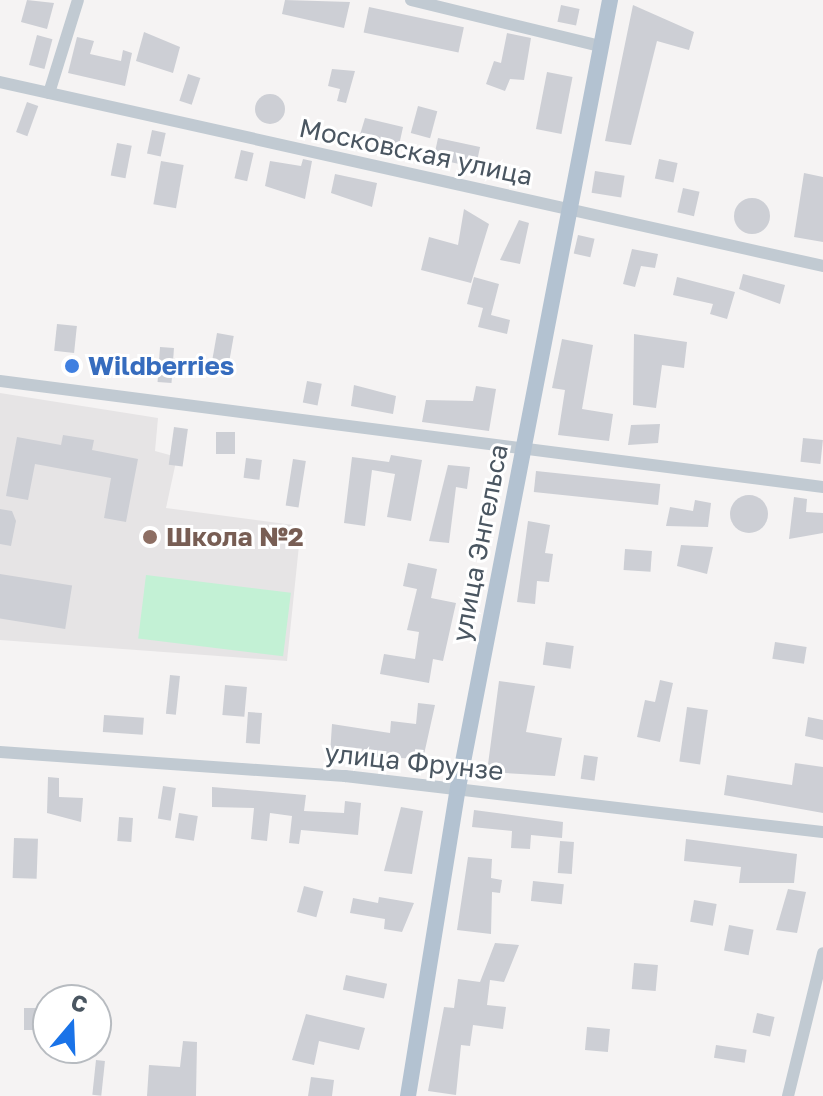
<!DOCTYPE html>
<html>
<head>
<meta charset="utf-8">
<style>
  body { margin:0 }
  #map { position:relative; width:823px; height:1096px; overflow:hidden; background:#f5f3f3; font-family:"Golos Text",sans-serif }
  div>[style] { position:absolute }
  .education>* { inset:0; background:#e6e4e5 }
  .green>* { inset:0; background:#c3f1d5; transform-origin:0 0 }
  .building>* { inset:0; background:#cdcfd5; transform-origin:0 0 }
  .round { border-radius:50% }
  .minor>* { height:12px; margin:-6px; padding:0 6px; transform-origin:6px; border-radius:6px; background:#c1cad2 }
  .major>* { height:16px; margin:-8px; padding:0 8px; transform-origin:8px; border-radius:8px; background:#b3c2d1 }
  .dots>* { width:22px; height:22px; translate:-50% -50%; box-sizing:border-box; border:4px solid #fff; border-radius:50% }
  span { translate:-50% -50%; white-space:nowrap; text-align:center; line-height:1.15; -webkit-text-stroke:6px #fff; paint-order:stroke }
  .street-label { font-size:26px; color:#4a5661 }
  .shop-label { font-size:26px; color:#366cbe; font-weight:700 }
  .left { translate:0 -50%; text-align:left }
  .education-label { font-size:26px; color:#785e54; font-weight:700 }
  .north { position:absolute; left:32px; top:984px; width:80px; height:80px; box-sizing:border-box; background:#fff; border:2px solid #b7bbc0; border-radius:50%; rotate:19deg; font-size:22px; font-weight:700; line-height:32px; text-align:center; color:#4a5661 }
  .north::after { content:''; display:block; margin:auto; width:28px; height:36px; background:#1a73e8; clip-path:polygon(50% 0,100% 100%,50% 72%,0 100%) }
</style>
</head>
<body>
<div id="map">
  <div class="education">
    <i style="clip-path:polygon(0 393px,158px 418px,155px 451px,177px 457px,166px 508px,301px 526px,287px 661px,0 640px)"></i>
  </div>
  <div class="green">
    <i style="left:146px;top:575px;width:146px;height:64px;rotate:7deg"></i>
  </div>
  <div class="building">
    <i style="clip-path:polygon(27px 0,54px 3px,47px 29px,21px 22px)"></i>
    <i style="clip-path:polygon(285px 0,350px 2px,344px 28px,282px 14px)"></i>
    <i style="left:561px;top:5px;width:19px;height:17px;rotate:12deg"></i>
    <i style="clip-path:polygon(633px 5px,694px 32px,689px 50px,657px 41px,631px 145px,605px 141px)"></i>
    <i style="left:369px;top:7px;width:97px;height:26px;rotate:12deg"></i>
    <i style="clip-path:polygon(144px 32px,180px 47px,173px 73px,136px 61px)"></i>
    <i style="clip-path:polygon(507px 33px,531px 38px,524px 80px,510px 79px,505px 91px,486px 84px,494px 61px,501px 63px)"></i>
    <i style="left:37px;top:35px;width:16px;height:31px;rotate:15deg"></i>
    <i style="clip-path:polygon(77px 37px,94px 41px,90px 54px,121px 61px,123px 50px,132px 53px,125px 86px,68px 73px)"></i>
    <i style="clip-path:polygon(332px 69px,355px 71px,346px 103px,337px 101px,340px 89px,328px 86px)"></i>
    <i style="left:547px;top:72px;width:26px;height:58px;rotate:11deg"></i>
    <i style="left:188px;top:74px;width:13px;height:28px;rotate:18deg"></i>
    <i class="round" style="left:255px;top:94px;width:30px;height:30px"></i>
    <i style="left:27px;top:102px;width:12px;height:32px;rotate:20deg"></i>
    <i style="left:418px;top:106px;width:20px;height:28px;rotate:15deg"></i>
    <i style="clip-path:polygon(365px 118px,403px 127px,398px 150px,359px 138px)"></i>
    <i style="left:152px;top:130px;width:14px;height:24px;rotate:12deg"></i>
    <i style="left:438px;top:138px;width:43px;height:21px;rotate:12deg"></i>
    <i style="left:117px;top:143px;width:15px;height:33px;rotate:11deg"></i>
    <i style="left:241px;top:150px;width:13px;height:29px;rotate:13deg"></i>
    <i style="clip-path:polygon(303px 159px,312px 161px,305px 199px,265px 186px,270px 161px,301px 166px)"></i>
    <i style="left:659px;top:159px;width:19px;height:20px;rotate:12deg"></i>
    <i style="left:161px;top:161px;width:23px;height:44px;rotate:10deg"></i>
    <i style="left:595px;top:171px;width:30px;height:22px;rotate:9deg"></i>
    <i style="clip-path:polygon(804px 173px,823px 177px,823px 242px,794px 237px)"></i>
    <i style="clip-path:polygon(335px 174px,377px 183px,372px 207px,331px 193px)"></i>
    <i style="left:683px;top:188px;width:17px;height:25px;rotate:13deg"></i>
    <i class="round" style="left:734px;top:198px;width:36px;height:36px"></i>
    <i style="clip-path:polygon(464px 209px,489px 224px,471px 283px,421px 270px,429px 237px,458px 245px)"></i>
    <i style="clip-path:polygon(519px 220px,529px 223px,520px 264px,500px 260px)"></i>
    <i style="left:578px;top:235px;width:17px;height:19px;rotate:13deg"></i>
    <i style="clip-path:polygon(632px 249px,658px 254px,655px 268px,641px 266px,635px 287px,623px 284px)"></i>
    <i style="clip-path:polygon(743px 274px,785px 285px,780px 304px,739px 289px)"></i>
    <i style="clip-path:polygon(474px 277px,499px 284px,491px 315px,510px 320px,507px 334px,478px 327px,483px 308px,467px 304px)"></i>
    <i style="clip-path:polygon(677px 277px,735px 292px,727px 319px,710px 314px,713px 304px,673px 295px)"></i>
    <i style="left:57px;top:324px;width:20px;height:27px;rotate:6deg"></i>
    <i style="left:217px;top:333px;width:17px;height:41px;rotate:10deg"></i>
    <i style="clip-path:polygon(634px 334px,687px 342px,684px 368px,662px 365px,656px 408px,633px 405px)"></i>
    <i style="clip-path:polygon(562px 339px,593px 345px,582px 409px,613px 414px,609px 441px,558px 435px,565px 390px,552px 388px)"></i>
    <i style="left:160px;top:347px;width:14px;height:35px;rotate:4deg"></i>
    <i style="left:307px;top:381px;width:15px;height:22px;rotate:11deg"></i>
    <i style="clip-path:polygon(354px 385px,396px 396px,393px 414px,351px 406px)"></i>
    <i style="clip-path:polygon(476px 386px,496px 389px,489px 431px,422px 422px,426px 400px,473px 401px)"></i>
    <i style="clip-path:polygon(660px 424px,658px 443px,628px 445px,631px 425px)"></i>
    <i style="left:174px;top:427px;width:14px;height:38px;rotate:8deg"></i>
    <i style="left:216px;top:432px;width:19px;height:22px"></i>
    <i style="clip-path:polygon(63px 435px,94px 440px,92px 450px,138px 459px,126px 522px,104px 518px,111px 478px,35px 464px,28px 500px,6px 496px,17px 437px,61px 445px)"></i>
    <i style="left:803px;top:438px;width:20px;height:24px;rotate:6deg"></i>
    <i style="clip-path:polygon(391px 455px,422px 460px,411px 521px,387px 517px,395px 474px,372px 470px,365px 526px,344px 523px,352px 457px,389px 462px)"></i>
    <i style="left:246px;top:458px;width:16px;height:20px;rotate:7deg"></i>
    <i style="left:293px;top:459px;width:13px;height:47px;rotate:9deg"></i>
    <i style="clip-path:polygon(448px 465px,470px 467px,467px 489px,456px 487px,449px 543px,429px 541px)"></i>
    <i style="left:536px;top:471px;width:125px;height:21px;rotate:6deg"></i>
    <i class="round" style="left:730px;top:495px;width:38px;height:38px"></i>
    <i style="clip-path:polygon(794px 497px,807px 499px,806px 512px,823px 513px,823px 533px,789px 539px)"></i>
    <i style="clip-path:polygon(695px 500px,711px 503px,708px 527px,666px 526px,670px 507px,693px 511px)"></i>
    <i style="clip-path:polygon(0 509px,12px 511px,16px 521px,11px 546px,0 544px)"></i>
    <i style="clip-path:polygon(528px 521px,550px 525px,545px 553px,553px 554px,549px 582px,537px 581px,535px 604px,517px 602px)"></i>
    <i style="clip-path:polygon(681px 545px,713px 547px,707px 574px,677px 566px)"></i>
    <i style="left:625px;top:549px;width:27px;height:21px;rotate:4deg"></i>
    <i style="clip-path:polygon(408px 563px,437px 569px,431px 598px,456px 603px,443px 661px,433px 659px,429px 683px,380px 674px,384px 654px,415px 659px,419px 632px,407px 630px,417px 589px,403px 586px)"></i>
    <i style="left:0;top:574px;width:73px;height:44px;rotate:9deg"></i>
    <i style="left:546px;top:642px;width:28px;height:23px;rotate:8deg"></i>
    <i style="left:775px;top:642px;width:32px;height:17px;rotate:9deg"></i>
    <i style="left:170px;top:675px;width:10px;height:39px;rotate:6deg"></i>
    <i style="clip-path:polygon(660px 680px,673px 683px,660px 742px,637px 737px,645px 700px,655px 702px)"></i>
    <i style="clip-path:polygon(499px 681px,535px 686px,526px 732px,562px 738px,555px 776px,487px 772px)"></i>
    <i style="left:225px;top:685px;width:22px;height:30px;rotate:5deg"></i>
    <i style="clip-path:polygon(418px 703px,435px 705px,423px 759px,330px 755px,332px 724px,390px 733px,391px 721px,416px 724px)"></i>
    <i style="left:687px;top:707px;width:21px;height:55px;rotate:8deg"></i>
    <i style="left:248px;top:712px;width:14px;height:31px;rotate:4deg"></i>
    <i style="left:104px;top:715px;width:40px;height:17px;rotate:4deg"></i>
    <i style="clip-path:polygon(808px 717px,823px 720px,823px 740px,805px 736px)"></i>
    <i style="left:584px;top:755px;width:14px;height:24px;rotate:8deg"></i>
    <i style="clip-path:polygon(795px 763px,823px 767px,823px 813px,724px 795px,727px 775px,792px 785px)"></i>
    <i style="clip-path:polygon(48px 777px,59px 778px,59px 797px,83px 798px,81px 822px,47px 813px)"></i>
    <i style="left:163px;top:786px;width:13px;height:33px;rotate:9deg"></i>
    <i style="clip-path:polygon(212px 787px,306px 795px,304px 811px,344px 813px,345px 801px,361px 803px,358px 835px,301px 830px,299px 844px,289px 843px,292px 816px,270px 813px,267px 841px,251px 839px,254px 808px,212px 807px)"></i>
    <i style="clip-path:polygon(401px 807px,423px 811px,412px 874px,384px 871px)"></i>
    <i style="clip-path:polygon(474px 810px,563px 822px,562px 838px,531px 835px,530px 849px,511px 848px,512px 831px,472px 827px)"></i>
    <i style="left:179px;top:813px;width:19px;height:25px;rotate:9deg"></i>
    <i style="left:119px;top:817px;width:14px;height:24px;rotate:4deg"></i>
    <i style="left:14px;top:838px;width:24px;height:40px;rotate:2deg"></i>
    <i style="clip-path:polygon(686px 839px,797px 854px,794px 883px,739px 883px,741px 867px,684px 861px)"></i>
    <i style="left:560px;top:841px;width:14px;height:32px;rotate:4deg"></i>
    <i style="clip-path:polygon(468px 857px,492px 859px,491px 878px,502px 880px,500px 893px,492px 892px,491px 934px,457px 930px)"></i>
    <i style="left:533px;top:881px;width:31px;height:20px;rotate:6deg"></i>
    <i style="left:304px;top:886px;width:20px;height:27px;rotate:15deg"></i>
    <i style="clip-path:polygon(788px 889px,806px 892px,797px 933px,776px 930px)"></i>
    <i style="clip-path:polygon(379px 897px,414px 903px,402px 932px,384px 929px,385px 919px,350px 913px,353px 898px,378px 903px)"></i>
    <i style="left:694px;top:900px;width:23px;height:22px;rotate:10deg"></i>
    <i style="left:729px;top:925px;width:25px;height:26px;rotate:11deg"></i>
    <i style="clip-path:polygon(495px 943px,519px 945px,504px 982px,490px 980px,487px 1005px,506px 1007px,503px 1029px,473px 1025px,470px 1046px,461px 1045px,456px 1095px,428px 1091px,444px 1007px,454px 1008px,458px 979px,480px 982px)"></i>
    <i style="left:634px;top:963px;width:24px;height:26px;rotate:5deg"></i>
    <i style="left:346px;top:975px;width:42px;height:15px;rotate:12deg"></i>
    <i style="left:24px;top:1008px;width:18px;height:22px"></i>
    <i style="left:757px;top:1013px;width:18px;height:20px;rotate:13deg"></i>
    <i style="clip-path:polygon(306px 1014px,365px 1028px,359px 1050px,319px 1041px,314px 1065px,292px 1060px)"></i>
    <i style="left:587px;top:1027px;width:23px;height:23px;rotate:5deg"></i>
    <i style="clip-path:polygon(183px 1041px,197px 1042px,196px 1096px,147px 1096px,149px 1065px,180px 1067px)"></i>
    <i style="left:716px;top:1045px;width:31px;height:13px;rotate:9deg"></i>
    <i style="left:96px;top:1060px;width:9px;height:35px;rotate:6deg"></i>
    <i style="clip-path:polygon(311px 1077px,334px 1080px,332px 1096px,308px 1096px)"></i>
  </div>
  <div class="minor">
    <i style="left:411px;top:0;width:195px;rotate:13.7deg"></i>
    <i style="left:0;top:82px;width:843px;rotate:12.6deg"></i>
    <i style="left:49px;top:93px;width:97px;rotate:-72.7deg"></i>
    <i style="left:0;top:381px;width:830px;rotate:7.34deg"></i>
    <i style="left:0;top:752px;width:346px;rotate:4deg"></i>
    <i style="left:345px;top:776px;width:481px;rotate:6.7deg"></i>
    <i style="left:788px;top:1096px;width:147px;rotate:-76.2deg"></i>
  </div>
  <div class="major">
    <i style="left:408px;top:1096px;width:312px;rotate:-80.8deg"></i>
    <i style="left:458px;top:788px;width:803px;rotate:-79.08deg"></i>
  </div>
  <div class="dots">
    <i style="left:72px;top:366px;background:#3f7fe0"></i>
    <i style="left:150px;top:537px;background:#8d6e63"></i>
  </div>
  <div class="street-label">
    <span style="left:416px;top:152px;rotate:12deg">Московская улица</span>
    <span style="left:480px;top:543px;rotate:-79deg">улица Энгельса</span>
    <span style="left:414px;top:762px;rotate:6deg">улица Фрунзе</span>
  </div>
  <div class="shop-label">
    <span class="left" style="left:88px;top:366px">Wildberries</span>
  </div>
  <div class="education-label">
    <span class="left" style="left:166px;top:537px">Школа №2</span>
  </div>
  <div class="north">С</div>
</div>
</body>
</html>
